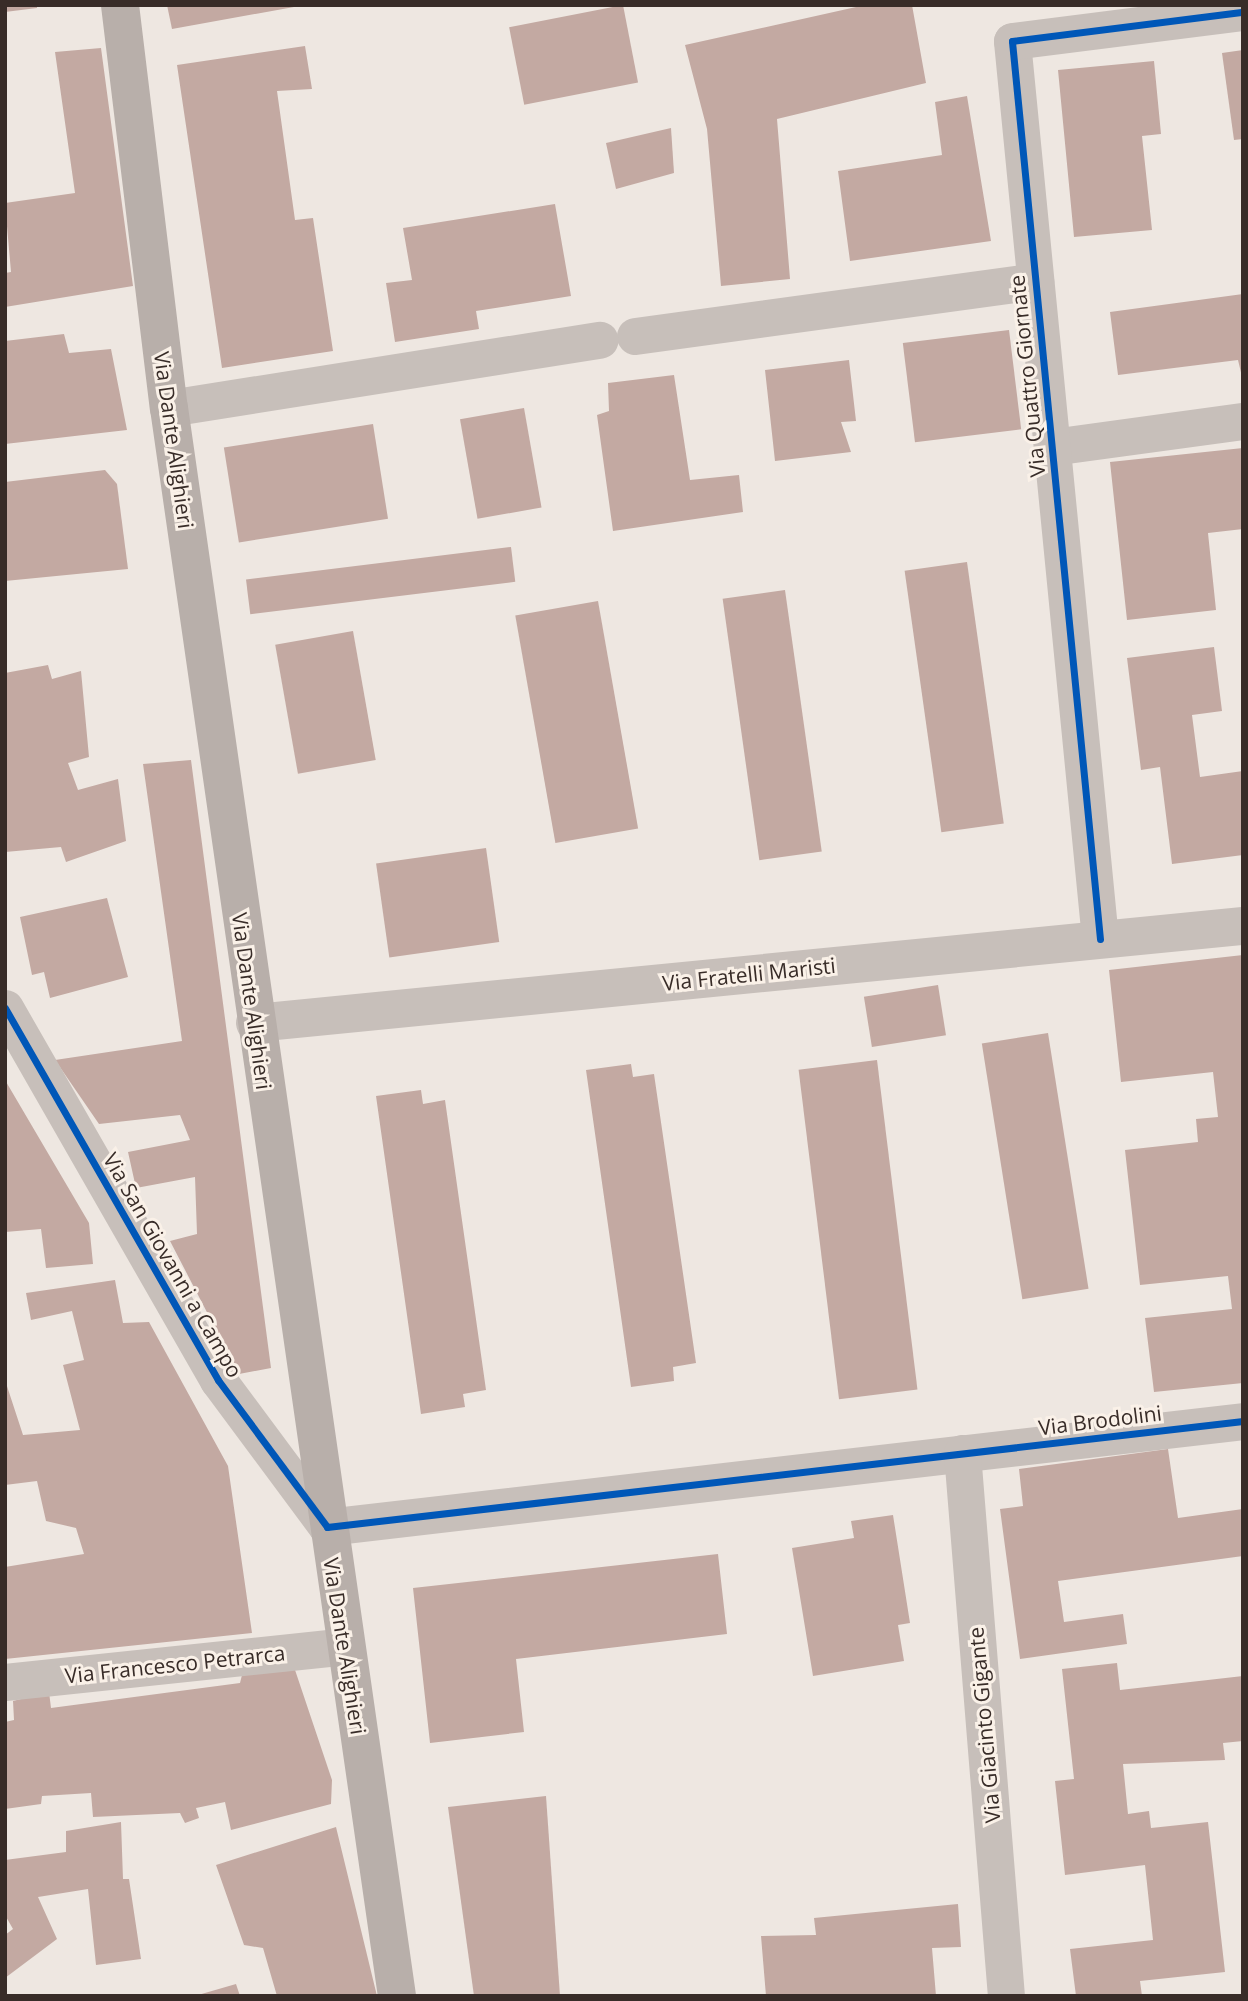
<!DOCTYPE html>
<html>
<head>
<meta charset="utf-8">
<style>
  body { margin:0 }
  #map { position:relative; width:1248px; height:2001px; overflow:hidden; background:#eee7e1; font-family:"Open Sans",sans-serif }
  div>[style] { position:absolute }
  .building>* { inset:0; background:#c3a9a2; transform-origin:0 0 }
  .minor>* { height:37px; margin:-18.5px; padding:0 18.5px; transform-origin:18.5px; border-radius:18.5px; background:#c7bfba }
  .tertiary>* { height:38px; margin:-19px; padding:0 19px; transform-origin:19px; border-radius:19px; background:#c7bfba }
  .secondary>* { height:38px; margin:-19px; padding:0 19px; transform-origin:19px; border-radius:19px; background:#b8afaa }
  .cycleway>* { height:7px; margin:-3.5px; padding:0 3.5px; transform-origin:3.5px; border-radius:3.5px; background:#0057b8 }
  span { translate:-50% -50%; white-space:nowrap; text-align:center; line-height:1.15; -webkit-text-stroke:6px #faf1e8; paint-order:stroke }
  .street-label { font-size:21px; color:#382c28 }
  .frame { position:absolute; inset:0; border:7px solid #382c28; pointer-events:none }
</style>
</head>
<body>
<div id="map">
  <div class="building">
    <i style="clip-path:polygon(5px 5px,37px 5px,37px 8px,5px 12px)"></i>
    <i style="clip-path:polygon(167px 5px,294px 5px,294px 7px,172px 29px)"></i>
    <i style="left:623px;top:5px;width:79px;height:116px;rotate:79deg"></i>
    <i style="clip-path:polygon(865px 5px,912px 5px,926px 83px,777px 119px,790px 279px,721px 286px,707px 129px,685px 45px)"></i>
    <i style="clip-path:polygon(305px 46px,312px 89px,277px 91px,295px 220px,313px 218px,333px 351px,222px 368px,177px 65px)"></i>
    <i style="clip-path:polygon(101px 48px,133px 286px,5px 307px,5px 273px,11px 272px,5px 203px,75px 193px,55px 52px)"></i>
    <i style="clip-path:polygon(1243px 50px,1243px 139px,1234px 140px,1222px 53px)"></i>
    <i style="clip-path:polygon(1154px 61px,1161px 134px,1142px 136px,1152px 230px,1074px 237px,1058px 70px)"></i>
    <i style="clip-path:polygon(967px 96px,991px 241px,850px 261px,838px 171px,942px 155px,935px 102px)"></i>
    <i style="clip-path:polygon(671px 128px,674px 173px,616px 189px,606px 143px)"></i>
    <i style="clip-path:polygon(555px 204px,571px 296px,476px 311px,479px 329px,395px 342px,386px 283px,412px 280px,403px 228px)"></i>
    <i style="clip-path:polygon(1243px 294px,1243px 381px,1238px 360px,1118px 375px,1110px 312px)"></i>
    <i style="left:1009px;top:330px;width:100px;height:107px;rotate:83deg"></i>
    <i style="clip-path:polygon(64px 334px,69px 353px,111px 349px,127px 430px,5px 444px,5px 341px)"></i>
    <i style="clip-path:polygon(849px 360px,856px 421px,841px 422px,851px 452px,775px 461px,765px 370px)"></i>
    <i style="clip-path:polygon(674px 375px,690px 480px,739px 475px,743px 512px,613px 531px,597px 415px,609px 411px,608px 383px)"></i>
    <i style="left:524px;top:408px;width:101px;height:65px;rotate:80deg"></i>
    <i style="left:373px;top:424px;width:96px;height:151px;rotate:81deg"></i>
    <i style="clip-path:polygon(1243px 448px,1243px 529px,1208px 533px,1216px 610px,1127px 620px,1110px 462px)"></i>
    <i style="clip-path:polygon(105px 470px,117px 484px,128px 569px,5px 581px,5px 482px)"></i>
    <i style="left:511px;top:547px;width:35px;height:267px;rotate:83deg"></i>
    <i style="left:967px;top:562px;width:264px;height:63px;rotate:82deg"></i>
    <i style="left:785px;top:590px;width:264px;height:63px;rotate:82deg"></i>
    <i style="left:598px;top:601px;width:231px;height:84px;rotate:80deg"></i>
    <i style="left:353px;top:631px;width:131px;height:79px;rotate:80deg"></i>
    <i style="clip-path:polygon(1214px 647px,1222px 711px,1192px 715px,1200px 777px,1243px 771px,1243px 855px,1172px 864px,1160px 767px,1141px 770px,1127px 658px)"></i>
    <i style="clip-path:polygon(48px 665px,52px 679px,81px 671px,89px 757px,68px 763px,78px 790px,118px 779px,126px 841px,66px 862px,61px 847px,5px 852px,5px 673px)"></i>
    <i style="clip-path:polygon(191px 760px,271px 1368px,239px 1374px,170px 1241px,197px 1234px,195px 1177px,136px 1188px,128px 1152px,190px 1140px,180px 1115px,99px 1124px,55px 1060px,182px 1041px,143px 764px)"></i>
    <i style="left:486px;top:848px;width:95px;height:111px;rotate:82deg"></i>
    <i style="clip-path:polygon(107px 898px,128px 977px,50px 998px,44px 972px,32px 975px,20px 917px)"></i>
    <i style="clip-path:polygon(1243px 955px,1243px 1383px,1154px 1392px,1145px 1318px,1232px 1309px,1228px 1276px,1140px 1285px,1125px 1150px,1198px 1142px,1196px 1119px,1218px 1117px,1213px 1072px,1121px 1082px,1109px 970px)"></i>
    <i style="left:938px;top:985px;width:51px;height:75px;rotate:81deg"></i>
    <i style="left:1048px;top:1033px;width:259px;height:67px;rotate:81deg"></i>
    <i style="left:877px;top:1060px;width:332px;height:79px;rotate:83deg"></i>
    <i style="clip-path:polygon(631px 1064px,633px 1077px,654px 1074px,696px 1363px,673px 1367px,674px 1381px,631px 1387px,586px 1070px)"></i>
    <i style="clip-path:polygon(5px 1080px,89px 1223px,93px 1264px,46px 1268px,41px 1229px,5px 1232px)"></i>
    <i style="clip-path:polygon(421px 1090px,423px 1104px,445px 1100px,486px 1390px,463px 1394px,465px 1407px,421px 1414px,376px 1096px)"></i>
    <i style="clip-path:polygon(115px 1280px,123px 1323px,149px 1322px,228px 1466px,252px 1633px,5px 1659px,5px 1567px,84px 1554px,76px 1528px,46px 1521px,37px 1481px,5px 1485px,5px 1380px,23px 1435px,80px 1430px,63px 1365px,84px 1360px,72px 1311px,31px 1320px,26px 1293px)"></i>
    <i style="clip-path:polygon(1168px 1449px,1178px 1518px,1243px 1509px,1243px 1556px,1058px 1581px,1064px 1622px,1123px 1614px,1127px 1644px,1020px 1659px,1000px 1509px,1023px 1506px,1019px 1469px)"></i>
    <i style="clip-path:polygon(893px 1515px,910px 1623px,898px 1625px,904px 1661px,813px 1676px,792px 1548px,854px 1538px,851px 1521px)"></i>
    <i style="clip-path:polygon(718px 1554px,727px 1634px,516px 1659px,524px 1732px,430px 1743px,413px 1588px)"></i>
    <i style="clip-path:polygon(292px 1661px,332px 1780px,331px 1804px,231px 1830px,225px 1802px,196px 1808px,199px 1818px,185px 1823px,180px 1813px,93px 1817px,91px 1793px,42px 1796px,41px 1804px,5px 1809px,5px 1722px,14px 1720px,13px 1701px,49px 1692px,51px 1708px,240px 1683px,242px 1675px)"></i>
    <i style="clip-path:polygon(1117px 1663px,1120px 1690px,1243px 1676px,1243px 1741px,1223px 1743px,1225px 1760px,1123px 1764px,1128px 1814px,1149px 1811px,1151px 1828px,1208px 1822px,1225px 1972px,1140px 1981px,1142px 1996px,1076px 1996px,1070px 1949px,1153px 1940px,1145px 1865px,1065px 1875px,1055px 1781px,1074px 1779px,1062px 1669px)"></i>
    <i style="clip-path:polygon(546px 1796px,560px 1996px,474px 1996px,448px 1807px)"></i>
    <i style="clip-path:polygon(121px 1822px,123px 1879px,129px 1879px,141px 1959px,96px 1965px,88px 1889px,38px 1897px,57px 1939px,5px 1978px,5px 1935px,13px 1929px,5px 1915px,5px 1860px,66px 1852px,66px 1831px)"></i>
    <i style="clip-path:polygon(336px 1827px,377px 1996px,277px 1996px,263px 1948px,244px 1945px,216px 1865px)"></i>
    <i style="clip-path:polygon(958px 1904px,961px 1947px,932px 1948px,936px 1996px,766px 1996px,761px 1936px,816px 1935px,814px 1918px)"></i>
    <i style="clip-path:polygon(236px 1984px,240px 1996px,198px 1996px,198px 1995px)"></i>
  </div>
  <div class="minor">
    <i style="left:635px;top:336px;width:404px;rotate:-7.8deg"></i>
    <i style="left:169px;top:408px;width:436px;rotate:-9deg"></i>
    <i style="left:1052px;top:447px;width:193px;rotate:-7.8deg"></i>
    <i style="left:1100px;top:939px;width:902px;rotate:-95.6deg"></i>
    <i style="left:1012px;top:41px;width:233px;rotate:-7.2deg"></i>
    <i style="left:5px;top:1008px;width:429px;rotate:60.2deg"></i>
    <i style="left:218px;top:1380px;width:183px;rotate:53.4deg"></i>
    <i style="left:327px;top:1527px;width:922px;rotate:-6.6deg"></i>
    <i style="left:962px;top:1453px;width:545px;rotate:85.37deg"></i>
    <i style="left:5px;top:1682px;width:342px;rotate:-6deg"></i>
  </div>
  <div class="tertiary">
    <i style="left:255px;top:1023px;width:993px;rotate:-5.61deg"></i>
  </div>
  <div class="secondary">
    <i style="left:120px;top:5px;width:406px;rotate:83.1deg"></i>
    <i style="left:169px;top:408px;width:1604px;rotate:81.83deg"></i>
  </div>
  <div class="cycleway">
    <i style="left:1100px;top:939px;width:902px;rotate:-95.6deg"></i>
    <i style="left:1012px;top:41px;width:233px;rotate:-7.2deg"></i>
    <i style="left:5px;top:1008px;width:429px;rotate:60.2deg"></i>
    <i style="left:218px;top:1380px;width:183px;rotate:53.4deg"></i>
    <i style="left:327px;top:1527px;width:922px;rotate:-6.6deg"></i>
  </div>
  <div class="street-label">
    <span style="left:1027px;top:376px;rotate:-96deg">Via Quattro Giornate</span>
    <span style="left:174px;top:440px;rotate:82deg">Via Dante Alighieri</span>
    <span style="left:749px;top:974px;rotate:-6deg">Via Fratelli Maristi</span>
    <span style="left:252px;top:1001px;rotate:82deg">Via Dante Alighieri</span>
    <span style="left:173px;top:1265px;rotate:60deg">Via San Giovanni a Campo</span>
    <span style="left:1100px;top:1420px;rotate:-7deg">Via Brodolini</span>
    <span style="left:345px;top:1646px;rotate:81deg">Via Dante Alighieri</span>
    <span style="left:175px;top:1664px;rotate:-6deg">Via Francesco Petrarca</span>
    <span style="left:984px;top:1725px;rotate:-95deg">Via Giacinto Gigante</span>
  </div>
  <div class="frame"></div>
</div>
</body>
</html>
